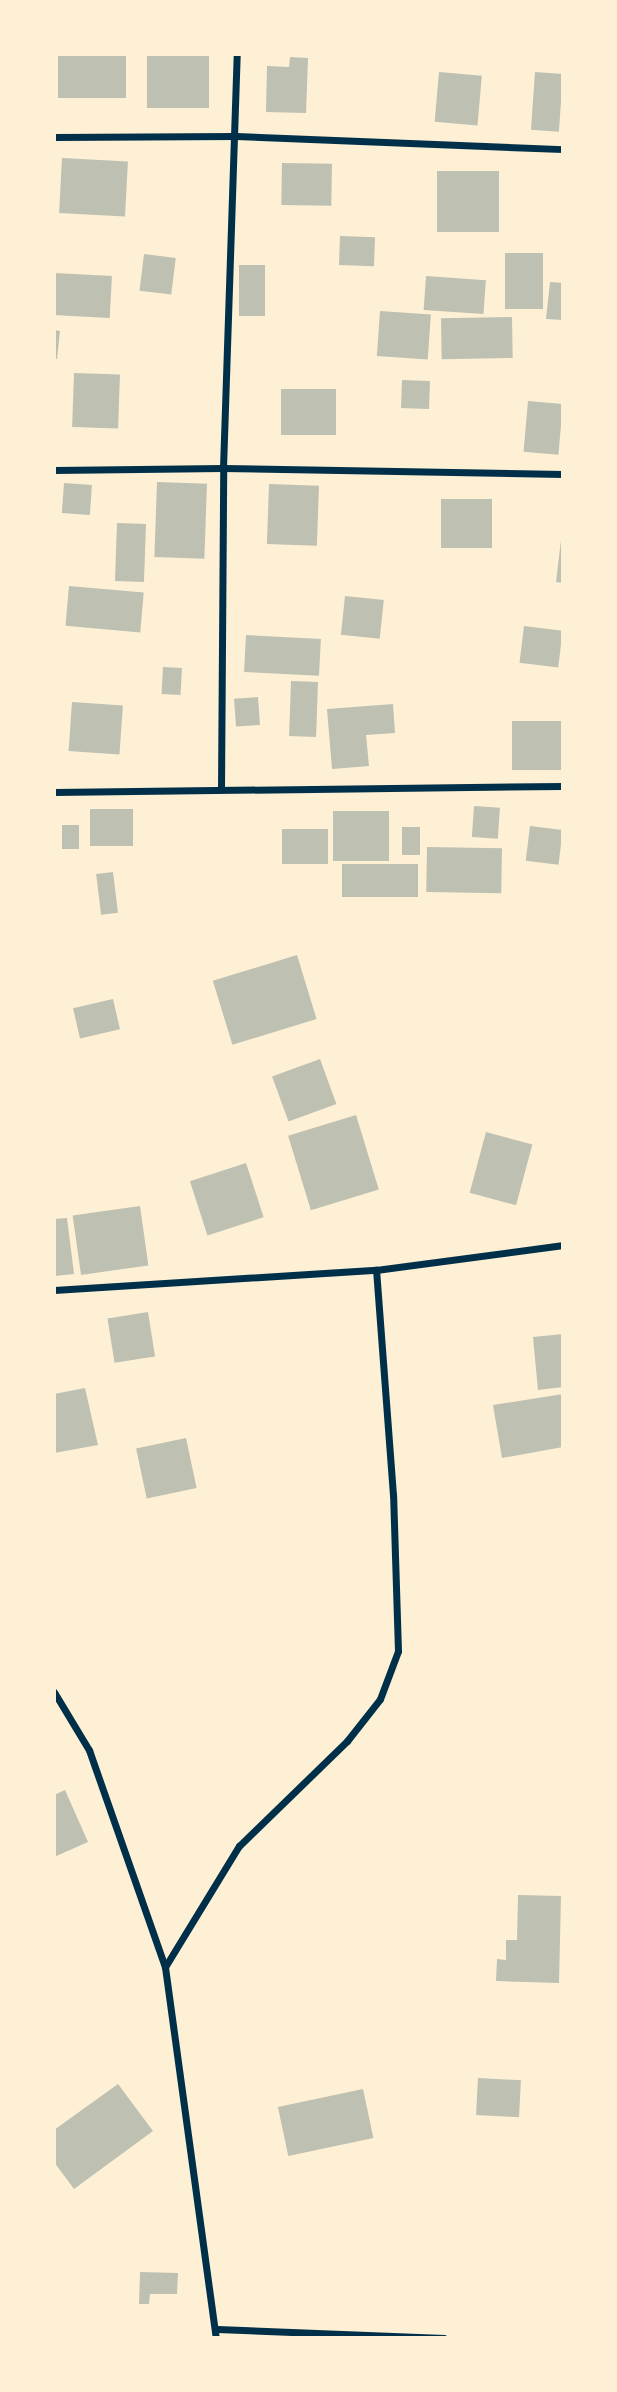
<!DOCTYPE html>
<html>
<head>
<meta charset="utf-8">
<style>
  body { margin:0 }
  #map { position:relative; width:617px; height:2392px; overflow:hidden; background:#fdf0d5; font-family:Raleway,sans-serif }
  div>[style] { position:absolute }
  .building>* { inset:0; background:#bec0b2; transform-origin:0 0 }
  .minor>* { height:7px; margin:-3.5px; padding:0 3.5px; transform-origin:3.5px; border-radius:3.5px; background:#003049 }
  span { translate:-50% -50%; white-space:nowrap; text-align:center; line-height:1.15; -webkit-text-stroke:5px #fdf0d5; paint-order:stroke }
  .frame { position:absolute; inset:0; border:56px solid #fdf0d5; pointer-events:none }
</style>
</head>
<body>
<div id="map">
  <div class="building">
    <i style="left:58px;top:54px;width:68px;height:44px"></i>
    <i style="left:147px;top:54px;width:62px;height:54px"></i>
    <i style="clip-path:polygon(290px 57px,308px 58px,306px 113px,266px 112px,267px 66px,289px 67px)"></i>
    <i style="left:439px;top:72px;width:43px;height:50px;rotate:5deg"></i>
    <i style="left:535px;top:72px;width:28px;height:58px;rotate:4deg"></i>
    <i style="left:62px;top:158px;width:66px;height:55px;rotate:3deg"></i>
    <i style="left:282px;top:163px;width:50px;height:42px;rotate:1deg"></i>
    <i style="left:437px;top:171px;width:62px;height:61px"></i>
    <i style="left:340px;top:236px;width:35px;height:29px;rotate:2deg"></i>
    <i style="left:543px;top:253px;width:56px;height:38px;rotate:90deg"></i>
    <i style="left:144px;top:254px;width:32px;height:37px;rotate:7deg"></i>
    <i style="left:239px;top:265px;width:26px;height:51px"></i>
    <i style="left:55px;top:273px;width:57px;height:42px;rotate:3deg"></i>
    <i style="left:426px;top:276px;width:60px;height:34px;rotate:4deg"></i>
    <i style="clip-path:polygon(550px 282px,563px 283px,563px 320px,546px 319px)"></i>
    <i style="left:380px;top:311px;width:51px;height:45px;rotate:4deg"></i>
    <i style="left:512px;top:317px;width:41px;height:71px;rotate:89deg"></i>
    <i style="clip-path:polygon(54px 330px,60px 331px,57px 359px,54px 359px)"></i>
    <i style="left:74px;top:373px;width:46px;height:54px;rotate:2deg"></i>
    <i style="left:402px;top:380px;width:28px;height:28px;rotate:2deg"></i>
    <i style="left:281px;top:389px;width:55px;height:46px"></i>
    <i style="left:528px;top:401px;width:35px;height:51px;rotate:5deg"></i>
    <i style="left:157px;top:482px;width:50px;height:75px;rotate:2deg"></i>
    <i style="left:64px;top:483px;width:28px;height:30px;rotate:4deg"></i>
    <i style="left:269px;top:484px;width:50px;height:60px;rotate:2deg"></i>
    <i style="left:441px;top:499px;width:51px;height:49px"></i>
    <i style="left:117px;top:523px;width:29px;height:58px;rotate:2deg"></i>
    <i style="clip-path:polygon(561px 540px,563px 540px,563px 583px,556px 582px)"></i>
    <i style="left:69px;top:586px;width:75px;height:40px;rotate:5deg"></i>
    <i style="left:345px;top:596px;width:39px;height:39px;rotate:6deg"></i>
    <i style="left:524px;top:626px;width:39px;height:37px;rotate:7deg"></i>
    <i style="left:246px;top:635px;width:75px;height:37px;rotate:3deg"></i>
    <i style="left:163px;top:667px;width:19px;height:27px;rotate:3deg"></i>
    <i style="left:291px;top:681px;width:27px;height:55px;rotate:2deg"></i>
    <i style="left:258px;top:697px;width:28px;height:24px;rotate:86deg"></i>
    <i style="left:72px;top:702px;width:51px;height:49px;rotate:4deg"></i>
    <i style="clip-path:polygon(393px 704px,395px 733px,366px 735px,369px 766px,332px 769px,327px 709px)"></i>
    <i style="left:563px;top:721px;width:49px;height:51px;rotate:90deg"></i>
    <i style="left:474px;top:806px;width:26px;height:31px;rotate:4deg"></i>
    <i style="left:90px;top:809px;width:43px;height:37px"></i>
    <i style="left:389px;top:811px;width:50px;height:56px;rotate:90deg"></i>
    <i style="left:62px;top:825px;width:17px;height:24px"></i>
    <i style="left:530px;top:826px;width:33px;height:35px;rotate:7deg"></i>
    <i style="left:402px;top:827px;width:18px;height:28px"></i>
    <i style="left:282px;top:829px;width:46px;height:35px"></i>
    <i style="left:427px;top:847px;width:75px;height:45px;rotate:1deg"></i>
    <i style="left:342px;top:864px;width:76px;height:33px"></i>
    <i style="left:113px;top:872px;width:41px;height:17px;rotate:83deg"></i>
    <i style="left:297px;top:955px;width:67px;height:88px;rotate:73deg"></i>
    <i style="left:113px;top:999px;width:31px;height:41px;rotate:77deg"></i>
    <i style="left:320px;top:1059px;width:48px;height:51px;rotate:70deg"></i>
    <i style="left:356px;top:1115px;width:78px;height:71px;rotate:73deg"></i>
    <i style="left:486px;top:1132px;width:48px;height:63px;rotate:15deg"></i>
    <i style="left:246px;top:1163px;width:57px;height:59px;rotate:72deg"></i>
    <i style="left:140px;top:1206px;width:60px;height:68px;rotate:82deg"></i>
    <i style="clip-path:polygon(67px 1218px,74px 1274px,54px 1276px,54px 1219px)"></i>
    <i style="left:148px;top:1312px;width:45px;height:41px;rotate:81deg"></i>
    <i style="clip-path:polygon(563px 1334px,563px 1387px,538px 1390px,533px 1337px)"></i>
    <i style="clip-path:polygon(85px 1388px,98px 1445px,54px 1453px,54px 1394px)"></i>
    <i style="clip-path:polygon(563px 1394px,563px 1447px,502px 1458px,493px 1405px)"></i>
    <i style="left:186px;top:1438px;width:51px;height:51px;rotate:78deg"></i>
    <i style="clip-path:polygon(65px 1790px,88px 1842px,54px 1857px,54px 1795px)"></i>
    <i style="clip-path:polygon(518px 1895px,561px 1896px,559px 1983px,496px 1981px,497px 1959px,506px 1960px,506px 1940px,517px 1940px)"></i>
    <i style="left:478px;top:2078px;width:43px;height:37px;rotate:3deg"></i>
    <i style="clip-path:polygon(118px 2084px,153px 2131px,74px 2189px,54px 2162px,54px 2130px)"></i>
    <i style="left:363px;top:2089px;width:50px;height:87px;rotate:78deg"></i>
    <i style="clip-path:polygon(140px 2272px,178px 2273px,177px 2294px,150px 2294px,149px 2304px,139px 2304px)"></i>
  </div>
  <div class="minor">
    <i style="left:54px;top:137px;width:182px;rotate:-0.3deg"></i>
    <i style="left:236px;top:136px;width:327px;rotate:2.3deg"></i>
    <i style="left:54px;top:470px;width:169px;rotate:-0.7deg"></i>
    <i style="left:223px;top:468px;width:340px;rotate:1deg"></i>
    <i style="left:221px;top:789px;width:321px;rotate:-89.6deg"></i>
    <i style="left:223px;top:468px;width:414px;rotate:-88.1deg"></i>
    <i style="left:54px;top:792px;width:509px;rotate:-0.68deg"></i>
    <i style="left:54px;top:1290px;width:323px;rotate:-3.6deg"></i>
    <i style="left:376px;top:1270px;width:189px;rotate:-7.6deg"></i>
    <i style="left:54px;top:1692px;width:68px;rotate:58.9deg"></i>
    <i style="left:89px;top:1750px;width:230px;rotate:70.7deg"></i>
    <i style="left:165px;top:1967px;width:374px;rotate:82.2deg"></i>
    <i style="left:165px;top:1967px;width:142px;rotate:-58.6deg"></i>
    <i style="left:239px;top:1846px;width:151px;rotate:-44.2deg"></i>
    <i style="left:347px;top:1741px;width:53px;rotate:-51.8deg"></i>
    <i style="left:380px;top:1699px;width:51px;rotate:-69.4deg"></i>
    <i style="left:398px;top:1651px;width:156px;rotate:-91.8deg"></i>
    <i style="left:393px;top:1495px;width:226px;rotate:-94.3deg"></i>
    <i style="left:217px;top:2329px;width:227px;rotate:2.3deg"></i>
  </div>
  <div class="frame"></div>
</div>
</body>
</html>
